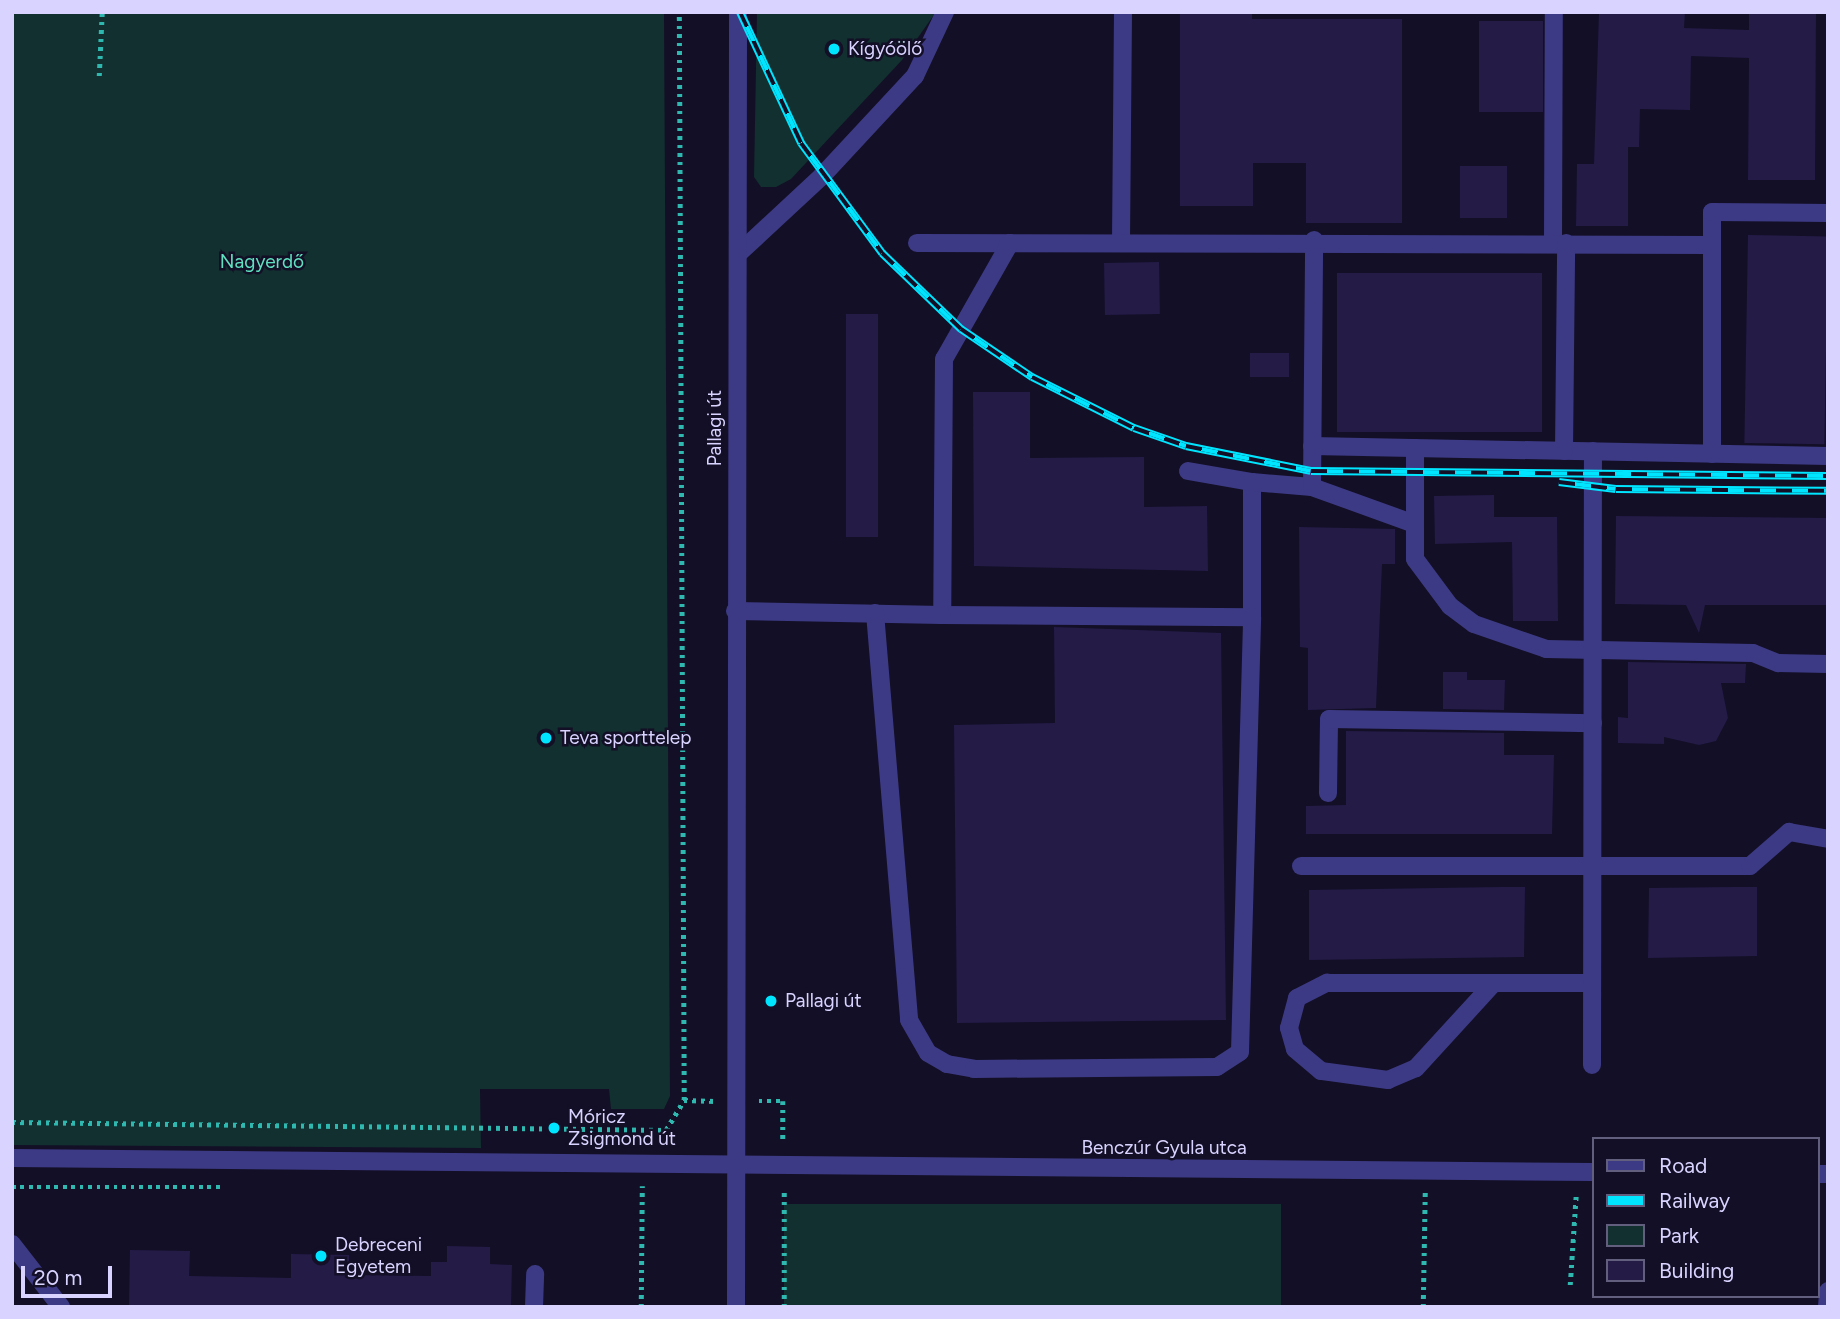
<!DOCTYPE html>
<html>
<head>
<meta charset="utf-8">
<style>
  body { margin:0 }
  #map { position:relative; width:1840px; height:1319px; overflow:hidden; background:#130f26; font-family:Figtree,sans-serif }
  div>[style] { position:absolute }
  .green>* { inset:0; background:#12302f; transform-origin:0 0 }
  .building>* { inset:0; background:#241b47; transform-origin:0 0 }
  .path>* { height:4.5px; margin-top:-2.25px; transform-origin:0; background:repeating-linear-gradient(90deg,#2fb8b0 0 3.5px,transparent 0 8.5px) }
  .minor>* { height:18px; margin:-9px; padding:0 9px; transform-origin:9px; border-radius:9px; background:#3d3a85 }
  .rail>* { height:8px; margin-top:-4px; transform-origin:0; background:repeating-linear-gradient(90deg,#130f26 0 16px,#00e5ff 0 32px); box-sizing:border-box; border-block:2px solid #00e5ff }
  .dots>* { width:19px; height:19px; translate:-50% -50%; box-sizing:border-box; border:4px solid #130f26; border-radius:50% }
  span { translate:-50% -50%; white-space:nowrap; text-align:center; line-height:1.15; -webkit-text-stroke:5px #130f26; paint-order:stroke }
  .poi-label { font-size:19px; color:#d9d4ff }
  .left { translate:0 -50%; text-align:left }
  .park-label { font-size:19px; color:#5fe0c0 }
  .street-label { font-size:19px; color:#d9d4ff }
  .frame { position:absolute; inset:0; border:14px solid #d9d4ff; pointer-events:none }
  .legend { position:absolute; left:1592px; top:1137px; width:228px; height:161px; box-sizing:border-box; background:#130f26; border:2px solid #625e7d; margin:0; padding:9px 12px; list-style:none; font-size:21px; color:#d9d4ff }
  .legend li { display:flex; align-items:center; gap:14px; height:35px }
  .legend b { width:35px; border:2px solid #625e7d }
  .scale { position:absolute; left:21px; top:1266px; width:91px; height:32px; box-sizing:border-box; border:4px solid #d9d4ff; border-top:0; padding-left:9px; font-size:21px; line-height:24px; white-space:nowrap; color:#d9d4ff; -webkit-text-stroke:5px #130f26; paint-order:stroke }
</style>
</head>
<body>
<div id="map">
  <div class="green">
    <i style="clip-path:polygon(12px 12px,664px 12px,670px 1096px,664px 1109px,611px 1109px,609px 1089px,480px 1089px,481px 1148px,12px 1145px)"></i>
    <i style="clip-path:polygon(757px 12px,936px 12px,902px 60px,791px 179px,776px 187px,761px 187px,754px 177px)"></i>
    <i style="left:784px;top:1204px;width:497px;height:103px"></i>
  </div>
  <div class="building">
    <i style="clip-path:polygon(1180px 12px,1252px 12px,1252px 19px,1402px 19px,1402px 223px,1306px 223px,1306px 163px,1253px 163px,1253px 206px,1180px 206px)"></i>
    <i style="clip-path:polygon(1599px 12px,1685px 12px,1684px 28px,1749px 30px,1749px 12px,1816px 12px,1815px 180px,1748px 180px,1749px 58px,1691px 56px,1690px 110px,1640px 109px,1639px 147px,1628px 147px,1628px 226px,1576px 226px,1577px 164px,1594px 164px)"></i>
    <i style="left:1479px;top:21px;width:64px;height:91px"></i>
    <i style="left:1460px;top:166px;width:47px;height:52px"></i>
    <i style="left:1748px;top:235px;width:80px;height:208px;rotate:1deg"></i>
    <i style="left:1159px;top:262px;width:52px;height:55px;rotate:89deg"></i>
    <i style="left:1542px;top:273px;width:159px;height:205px;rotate:90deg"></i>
    <i style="left:846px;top:314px;width:32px;height:223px"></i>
    <i style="left:1250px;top:353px;width:39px;height:24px"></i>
    <i style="clip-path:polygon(973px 392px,1030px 392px,1030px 458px,1144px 457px,1144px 507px,1207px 506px,1208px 571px,974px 566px)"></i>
    <i style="clip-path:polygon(1494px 495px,1494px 517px,1557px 517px,1558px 621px,1513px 621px,1512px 542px,1435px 544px,1434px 496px)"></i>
    <i style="clip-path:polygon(1616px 516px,1828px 518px,1828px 605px,1705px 605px,1699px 633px,1686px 605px,1615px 604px)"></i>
    <i style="clip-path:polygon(1299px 527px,1395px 529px,1395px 564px,1382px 564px,1376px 708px,1308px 710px,1308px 648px,1300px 647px)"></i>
    <i style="clip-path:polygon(1054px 627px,1221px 633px,1226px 1020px,957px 1023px,954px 725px,1055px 723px)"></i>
    <i style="clip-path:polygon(1628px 662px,1746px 664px,1745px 683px,1721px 683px,1728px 718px,1716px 741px,1699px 745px,1664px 737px,1664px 744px,1618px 743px,1618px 717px,1628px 718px)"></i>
    <i style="clip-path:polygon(1443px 672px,1467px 672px,1467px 680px,1505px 680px,1504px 710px,1443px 709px)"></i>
    <i style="clip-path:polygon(1346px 731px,1504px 733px,1504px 755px,1554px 755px,1552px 834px,1306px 834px,1306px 806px,1346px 805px)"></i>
    <i style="clip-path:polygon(1501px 887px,1525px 887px,1524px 957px,1309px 960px,1309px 890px)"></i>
    <i style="clip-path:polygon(1734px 887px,1757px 887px,1757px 956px,1648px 958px,1649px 888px)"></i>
    <i style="clip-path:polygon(447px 1246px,490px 1247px,490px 1264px,512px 1265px,511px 1307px,129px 1307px,130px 1250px,190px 1251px,189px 1276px,291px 1278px,291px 1254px,349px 1255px,349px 1275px,431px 1276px,431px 1262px,447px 1262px)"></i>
  </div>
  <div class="path">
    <i style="left:99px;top:76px;width:64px;rotate:-87.3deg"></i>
    <i style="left:684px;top:1100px;width:31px;rotate:2deg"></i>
    <i style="left:759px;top:1101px;width:24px"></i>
    <i style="left:783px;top:1101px;width:40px;rotate:90deg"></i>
    <i style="left:12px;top:1122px;width:654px;rotate:0.7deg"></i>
    <i style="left:666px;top:1142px;width:12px;rotate:-90deg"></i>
    <i style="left:666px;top:1130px;width:35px;rotate:-59deg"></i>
    <i style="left:684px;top:1100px;width:1088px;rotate:-90.26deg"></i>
    <i style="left:12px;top:1187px;width:209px"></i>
    <i style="left:1570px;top:1285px;width:90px;rotate:-86.2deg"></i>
    <i style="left:641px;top:1307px;width:121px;rotate:-89.5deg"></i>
    <i style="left:784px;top:1307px;width:118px;rotate:-90deg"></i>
    <i style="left:1423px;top:1307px;width:115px;rotate:-89deg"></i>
  </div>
  <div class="minor">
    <i style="left:1121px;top:242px;width:230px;rotate:-89.5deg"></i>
    <i style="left:1553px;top:242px;width:230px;rotate:-89.8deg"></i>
    <i style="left:917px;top:243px;width:795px;rotate:0.14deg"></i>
    <i style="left:1712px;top:245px;width:33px;rotate:-90deg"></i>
    <i style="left:1712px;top:212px;width:116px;rotate:0.5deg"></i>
    <i style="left:1010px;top:243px;width:133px;rotate:119.6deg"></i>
    <i style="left:944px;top:359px;width:256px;rotate:90.4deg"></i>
    <i style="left:942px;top:615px;width:310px;rotate:0.4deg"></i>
    <i style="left:1252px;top:617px;width:135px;rotate:-90deg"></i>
    <i style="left:1252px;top:482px;width:60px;rotate:4.8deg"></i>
    <i style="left:1312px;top:487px;width:247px;rotate:-89.5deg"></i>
    <i style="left:738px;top:254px;width:113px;rotate:-42.9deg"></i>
    <i style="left:821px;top:177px;width:138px;rotate:-47.1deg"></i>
    <i style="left:915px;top:76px;width:71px;rotate:-64.9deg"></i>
    <i style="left:1312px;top:446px;width:516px;rotate:1.11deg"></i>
    <i style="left:1415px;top:448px;width:111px;rotate:90deg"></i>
    <i style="left:1415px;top:559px;width:59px;rotate:53.3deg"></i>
    <i style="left:1450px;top:606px;width:30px;rotate:37deg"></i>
    <i style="left:1474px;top:624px;width:76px;rotate:19.1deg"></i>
    <i style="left:1546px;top:649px;width:207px;rotate:1.1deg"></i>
    <i style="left:1753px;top:653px;width:27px;rotate:22deg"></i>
    <i style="left:1778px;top:663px;width:50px;rotate:1.1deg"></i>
    <i style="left:1564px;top:451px;width:208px;rotate:-89.4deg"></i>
    <i style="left:1712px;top:454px;width:209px;rotate:-90deg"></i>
    <i style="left:1188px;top:471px;width:65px;rotate:9.8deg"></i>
    <i style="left:1312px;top:487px;width:109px;rotate:19.8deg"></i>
    <i style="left:735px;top:611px;width:207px;rotate:1.1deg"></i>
    <i style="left:875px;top:613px;width:408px;rotate:85.2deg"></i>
    <i style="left:909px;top:1020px;width:38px;rotate:60deg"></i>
    <i style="left:928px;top:1053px;width:22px;rotate:30deg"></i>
    <i style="left:947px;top:1064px;width:27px;rotate:10deg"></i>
    <i style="left:974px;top:1069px;width:243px;rotate:-0.5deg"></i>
    <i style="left:1217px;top:1067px;width:27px;rotate:-33deg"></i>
    <i style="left:1240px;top:1052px;width:435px;rotate:-88.4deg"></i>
    <i style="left:1328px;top:793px;width:74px;rotate:-89.2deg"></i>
    <i style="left:1329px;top:719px;width:264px;rotate:0.9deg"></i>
    <i style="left:1301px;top:866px;width:449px"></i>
    <i style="left:1750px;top:866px;width:52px;rotate:-41.1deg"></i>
    <i style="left:1789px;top:832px;width:40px;rotate:10deg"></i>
    <i style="left:1492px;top:985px;width:113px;rotate:132.5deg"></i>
    <i style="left:1416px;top:1068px;width:30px;rotate:157deg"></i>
    <i style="left:1388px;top:1080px;width:68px;rotate:-172.3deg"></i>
    <i style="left:1321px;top:1071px;width:34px;rotate:-140deg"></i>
    <i style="left:1295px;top:1049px;width:22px;rotate:-106deg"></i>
    <i style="left:1289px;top:1028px;width:31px;rotate:-75deg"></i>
    <i style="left:1297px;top:998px;width:34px;rotate:-27deg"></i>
    <i style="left:1327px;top:983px;width:265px"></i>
    <i style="left:1592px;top:1065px;width:614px;rotate:-89.91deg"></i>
    <i style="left:12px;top:1158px;width:1581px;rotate:0.51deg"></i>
    <i style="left:1817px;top:1174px;width:11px"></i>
    <i style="left:12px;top:1244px;width:80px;rotate:52.1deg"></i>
    <i style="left:534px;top:1307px;width:33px;rotate:-88deg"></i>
    <i style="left:736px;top:1307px;width:1295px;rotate:-89.91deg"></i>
    <i style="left:1827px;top:1307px;width:16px;rotate:-86deg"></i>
  </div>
  <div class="rail">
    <i style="left:740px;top:12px;width:145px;rotate:65deg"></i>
    <i style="left:801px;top:143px;width:137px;rotate:53.6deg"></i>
    <i style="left:882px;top:253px;width:110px;rotate:43.9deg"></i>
    <i style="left:961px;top:329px;width:86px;rotate:34.1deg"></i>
    <i style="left:1032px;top:377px;width:114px;rotate:26.6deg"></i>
    <i style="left:1134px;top:428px;width:55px;rotate:19.1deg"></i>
    <i style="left:1186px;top:446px;width:127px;rotate:11.3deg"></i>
    <i style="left:1311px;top:471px;width:517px;rotate:0.55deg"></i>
    <i style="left:1559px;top:482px;width:57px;rotate:7deg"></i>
    <i style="left:1616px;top:489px;width:212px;rotate:0.5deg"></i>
  </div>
  <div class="dots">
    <i style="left:834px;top:49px;background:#00e5ff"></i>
    <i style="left:546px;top:738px;background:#00e5ff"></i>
    <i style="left:771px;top:1001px;background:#00e5ff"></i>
    <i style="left:554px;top:1128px;background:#00e5ff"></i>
    <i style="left:321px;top:1256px;background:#00e5ff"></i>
  </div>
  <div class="poi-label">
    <span class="left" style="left:848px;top:49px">Kígyóölő</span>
    <span class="left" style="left:560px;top:738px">Teva sporttelep</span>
    <span class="left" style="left:785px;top:1001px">Pallagi út</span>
    <span class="left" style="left:568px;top:1128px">Móricz<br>Zsigmond út</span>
    <span class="left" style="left:335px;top:1256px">Debreceni<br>Egyetem</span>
  </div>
  <div class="park-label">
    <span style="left:262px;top:262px">Nagyerdő</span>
  </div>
  <div class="street-label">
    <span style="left:715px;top:428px;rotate:-90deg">Pallagi út</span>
    <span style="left:1164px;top:1148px">Benczúr Gyula utca</span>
  </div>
  <div class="frame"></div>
  <ul class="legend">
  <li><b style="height:9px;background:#3d3a85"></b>Road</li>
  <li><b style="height:9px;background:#00e5ff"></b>Railway</li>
  <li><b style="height:19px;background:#12302f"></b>Park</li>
  <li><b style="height:19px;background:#241b47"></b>Building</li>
  </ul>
  <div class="scale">20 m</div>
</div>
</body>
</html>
